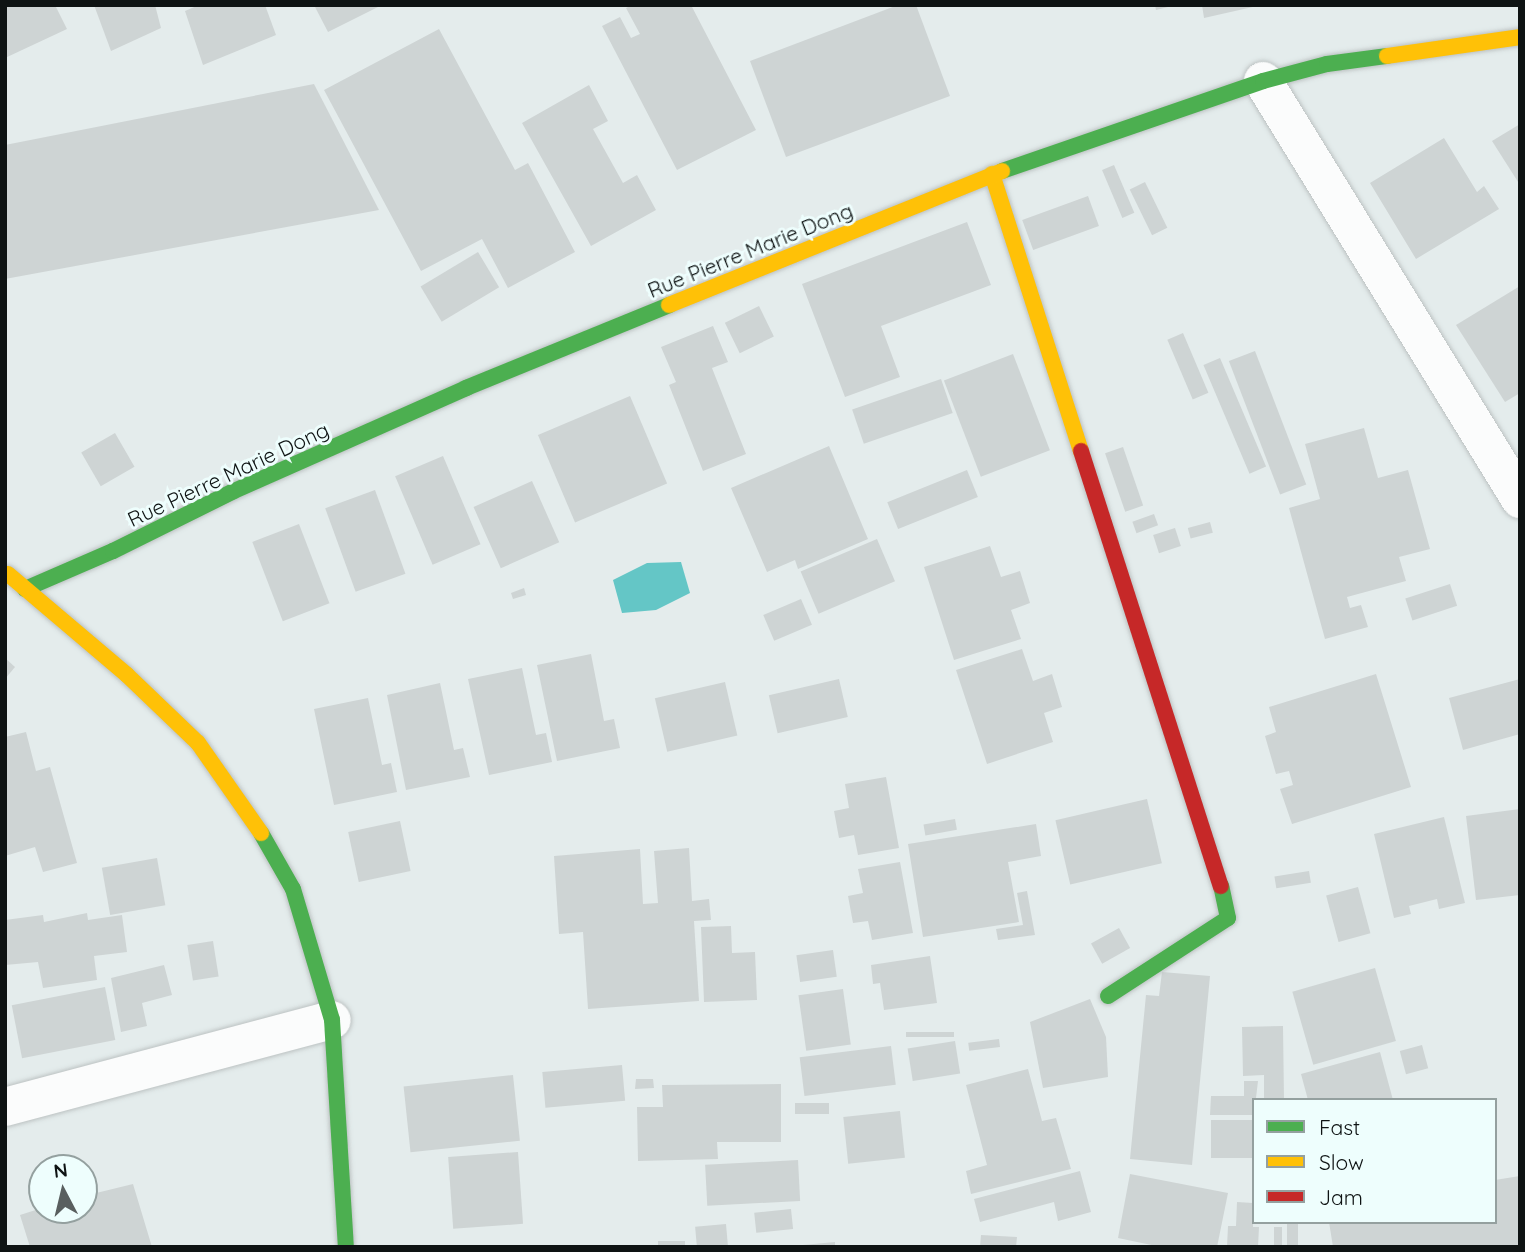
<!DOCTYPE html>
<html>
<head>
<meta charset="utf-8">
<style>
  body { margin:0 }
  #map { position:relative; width:1525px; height:1252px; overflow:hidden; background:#e4ecec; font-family:Quicksand,sans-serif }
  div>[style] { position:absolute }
  .water>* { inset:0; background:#64c6c6 }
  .building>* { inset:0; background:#ced4d4; transform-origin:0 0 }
  .roads { filter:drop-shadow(0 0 2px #bcc2c2) drop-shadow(0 0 2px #bcc2c2) }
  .street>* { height:38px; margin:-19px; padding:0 19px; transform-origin:19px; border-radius:19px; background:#fbfcfc }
  .fast>* { height:16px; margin:-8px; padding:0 8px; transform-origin:8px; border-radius:8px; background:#4caf50 }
  .slow>* { height:16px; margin:-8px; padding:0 8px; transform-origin:8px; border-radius:8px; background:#ffc107 }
  .jam>* { height:16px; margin:-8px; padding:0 8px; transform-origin:8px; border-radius:8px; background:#c62828 }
  span { translate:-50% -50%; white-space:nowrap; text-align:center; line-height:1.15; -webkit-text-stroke:6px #eefefd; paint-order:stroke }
  .street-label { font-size:21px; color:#0e1313 }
  .frame { position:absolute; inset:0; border:7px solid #0e1313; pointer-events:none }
  .legend { position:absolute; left:1252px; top:1098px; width:245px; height:126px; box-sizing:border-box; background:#eefefd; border:2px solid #94a09f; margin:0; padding:9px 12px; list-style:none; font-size:21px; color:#0e1313 }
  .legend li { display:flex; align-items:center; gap:14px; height:35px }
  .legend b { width:35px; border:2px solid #94a09f }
  .north { position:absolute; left:28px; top:1154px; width:70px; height:70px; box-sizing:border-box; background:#eefefd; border:2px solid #94a09f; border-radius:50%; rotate:353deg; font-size:19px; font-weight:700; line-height:28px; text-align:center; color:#0e1313 }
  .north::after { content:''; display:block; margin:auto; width:24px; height:32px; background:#595f5f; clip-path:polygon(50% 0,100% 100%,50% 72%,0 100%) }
</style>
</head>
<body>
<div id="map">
  <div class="water">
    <i style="clip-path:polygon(681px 562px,690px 593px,656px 610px,622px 613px,613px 580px,647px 563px)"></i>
  </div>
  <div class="building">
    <i style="clip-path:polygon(5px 5px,55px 5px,67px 29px,5px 58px)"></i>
    <i style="clip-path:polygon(94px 5px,155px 5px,161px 28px,111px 51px)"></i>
    <i style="clip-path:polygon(199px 5px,265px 5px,276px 35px,203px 65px,185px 11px)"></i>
    <i style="clip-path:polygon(314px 5px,382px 5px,328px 32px)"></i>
    <i style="clip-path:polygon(632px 5px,691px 5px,756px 130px,677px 170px,602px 26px,620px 17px,631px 38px,640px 34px,626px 8px)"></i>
    <i style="clip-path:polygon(898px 5px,916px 5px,950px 96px,786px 157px,750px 61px)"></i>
    <i style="clip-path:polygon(1155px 5px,1172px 5px,1172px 6px,1156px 10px)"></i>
    <i style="clip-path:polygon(1202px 5px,1257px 5px,1257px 6px,1204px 18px)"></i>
    <i style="clip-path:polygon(439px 29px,515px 170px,528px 163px,575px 252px,508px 288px,482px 239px,421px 271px,324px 90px)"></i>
    <i style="clip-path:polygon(314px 84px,379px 210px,5px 279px,5px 145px)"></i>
    <i style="clip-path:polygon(589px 85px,608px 121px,593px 129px,623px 183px,637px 175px,656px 210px,591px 246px,522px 123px)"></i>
    <i style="clip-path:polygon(1520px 124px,1520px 185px,1492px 141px)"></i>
    <i style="clip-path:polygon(1444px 138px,1477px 192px,1484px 186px,1499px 209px,1416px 259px,1370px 183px)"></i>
    <i style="left:1114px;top:165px;width:52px;height:13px;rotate:67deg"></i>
    <i style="left:1145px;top:182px;width:51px;height:17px;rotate:64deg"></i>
    <i style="left:1088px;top:196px;width:32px;height:70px;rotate:70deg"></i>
    <i style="clip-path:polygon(967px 222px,991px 285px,881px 326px,900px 377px,845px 397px,802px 284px)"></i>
    <i style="left:478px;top:252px;width:41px;height:67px;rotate:59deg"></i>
    <i style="clip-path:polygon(1520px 286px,1520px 393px,1505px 402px,1456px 325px)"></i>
    <i style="left:759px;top:306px;width:34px;height:38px;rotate:64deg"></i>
    <i style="clip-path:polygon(713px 326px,728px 362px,712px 368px,746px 454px,703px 471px,669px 385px,676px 382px,661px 347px)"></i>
    <i style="left:1183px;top:333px;width:65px;height:17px;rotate:67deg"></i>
    <i style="left:1255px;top:351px;width:143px;height:28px;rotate:69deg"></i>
    <i style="left:1013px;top:354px;width:103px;height:74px;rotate:69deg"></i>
    <i style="left:1220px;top:358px;width:118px;height:18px;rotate:67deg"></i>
    <i style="left:941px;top:379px;width:36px;height:94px;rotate:71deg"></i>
    <i style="left:630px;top:396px;width:95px;height:100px;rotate:67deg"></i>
    <i style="clip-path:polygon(1364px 428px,1378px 478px,1408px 470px,1430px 549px,1399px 557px,1406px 581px,1347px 597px,1350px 608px,1361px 605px,1368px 627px,1325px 639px,1289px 508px,1320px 499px,1305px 444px)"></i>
    <i style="left:115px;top:433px;width:39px;height:39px;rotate:60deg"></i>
    <i style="clip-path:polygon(829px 446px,868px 539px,798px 569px,795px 560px,767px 572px,731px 488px)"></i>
    <i style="left:1123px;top:447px;width:62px;height:19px;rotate:71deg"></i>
    <i style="left:443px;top:456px;width:96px;height:52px;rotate:67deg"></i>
    <i style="left:967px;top:470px;width:29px;height:86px;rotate:68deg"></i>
    <i style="left:532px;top:481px;width:67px;height:64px;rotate:66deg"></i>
    <i style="left:375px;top:490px;width:89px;height:53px;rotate:70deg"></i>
    <i style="left:1154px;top:514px;width:12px;height:23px;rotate:70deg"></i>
    <i style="left:1210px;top:522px;width:11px;height:23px;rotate:75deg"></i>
    <i style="left:299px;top:524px;width:85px;height:50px;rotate:69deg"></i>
    <i style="left:1175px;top:528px;width:19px;height:23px;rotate:72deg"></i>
    <i style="left:877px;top:539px;width:46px;height:83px;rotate:67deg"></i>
    <i style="clip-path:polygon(990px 546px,1001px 577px,1020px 571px,1030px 603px,1011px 610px,1021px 639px,954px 660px,924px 567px)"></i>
    <i style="left:1450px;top:584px;width:23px;height:47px;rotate:72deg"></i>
    <i style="clip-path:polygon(524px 588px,526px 595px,513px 599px,511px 593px)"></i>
    <i style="left:801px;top:599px;width:28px;height:41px;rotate:67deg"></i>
    <i style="clip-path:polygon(1022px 649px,1033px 681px,1052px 674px,1062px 707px,1044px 713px,1053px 742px,987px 764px,956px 670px)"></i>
    <i style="clip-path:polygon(591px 654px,604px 721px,614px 719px,620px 748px,557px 761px,537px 665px)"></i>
    <i style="clip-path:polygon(5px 658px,15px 667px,5px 679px)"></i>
    <i style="clip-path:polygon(522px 668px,536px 735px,546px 733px,552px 762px,489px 775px,468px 679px)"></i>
    <i style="clip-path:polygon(1376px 674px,1411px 787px,1292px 824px,1280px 789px,1293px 785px,1289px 771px,1276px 774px,1265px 736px,1276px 732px,1269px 707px)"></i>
    <i style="left:839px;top:679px;width:39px;height:72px;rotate:77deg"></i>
    <i style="clip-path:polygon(1520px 679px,1520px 734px,1463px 750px,1449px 698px)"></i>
    <i style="left:725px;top:682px;width:55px;height:72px;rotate:77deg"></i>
    <i style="clip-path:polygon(440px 683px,454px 750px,463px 748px,470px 777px,406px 790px,387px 695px)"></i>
    <i style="clip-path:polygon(368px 698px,382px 765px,391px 763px,397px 792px,334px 805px,314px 709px)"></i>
    <i style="clip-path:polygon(26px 732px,36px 771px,50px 767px,77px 863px,43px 872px,35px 847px,5px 856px,5px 737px)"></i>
    <i style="clip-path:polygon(886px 777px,899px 848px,858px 855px,854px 835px,839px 838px,834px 811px,849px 808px,845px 784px)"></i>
    <i style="left:1147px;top:799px;width:66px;height:94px;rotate:77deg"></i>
    <i style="clip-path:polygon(1520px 809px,1520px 895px,1476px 900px,1466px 816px)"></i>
    <i style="clip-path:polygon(1444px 817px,1465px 903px,1439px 909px,1437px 899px,1409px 906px,1411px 914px,1394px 918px,1374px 834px)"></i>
    <i style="left:955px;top:819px;width:11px;height:32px;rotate:80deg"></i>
    <i style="left:400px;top:821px;width:51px;height:53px;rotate:78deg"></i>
    <i style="clip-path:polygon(1036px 824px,1041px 856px,1008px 862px,1019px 922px,923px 937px,908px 844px)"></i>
    <i style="clip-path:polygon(689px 848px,692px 901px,709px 899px,711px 920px,694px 921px,699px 1001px,588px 1009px,583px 932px,559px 934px,554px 856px,640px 849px,643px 904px,658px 903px,654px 851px)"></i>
    <i style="left:157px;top:858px;width:48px;height:56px;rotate:80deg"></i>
    <i style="clip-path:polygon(900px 862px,913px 933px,872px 940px,868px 921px,853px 923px,848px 896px,863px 893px,858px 869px)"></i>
    <i style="left:1309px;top:871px;width:12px;height:35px;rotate:81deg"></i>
    <i style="left:1358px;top:887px;width:48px;height:33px;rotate:75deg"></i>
    <i style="clip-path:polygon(1027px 891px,1035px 935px,998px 940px,996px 929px,1023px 925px,1017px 893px)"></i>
    <i style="clip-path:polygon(87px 913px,88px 920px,122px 915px,127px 952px,94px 956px,97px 980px,43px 988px,38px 962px,5px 965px,5px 920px,43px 915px,44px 922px)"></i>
    <i style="clip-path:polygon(731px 926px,732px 953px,755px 952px,757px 1000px,704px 1002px,701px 927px)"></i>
    <i style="left:1119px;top:928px;width:23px;height:32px;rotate:61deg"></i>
    <i style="left:213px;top:941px;width:36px;height:26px;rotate:81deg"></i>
    <i style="left:833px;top:950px;width:27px;height:37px;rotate:82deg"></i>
    <i style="clip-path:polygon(930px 956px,937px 1003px,884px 1010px,880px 983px,873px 984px,871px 965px)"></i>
    <i style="clip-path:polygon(164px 965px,172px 995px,142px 1003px,147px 1026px,121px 1032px,111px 978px)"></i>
    <i style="left:1375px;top:968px;width:76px;height:86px;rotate:74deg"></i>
    <i style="clip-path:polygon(1162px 972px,1210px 976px,1192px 1165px,1130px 1159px,1146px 995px,1159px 996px)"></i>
    <i style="left:105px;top:987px;width:54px;height:95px;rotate:79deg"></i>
    <i style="left:843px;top:989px;width:56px;height:45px;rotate:82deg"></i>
    <i style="clip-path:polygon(1090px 999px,1106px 1037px,1108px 1077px,1043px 1088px,1030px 1022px)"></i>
    <i style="clip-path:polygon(1283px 1026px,1284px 1100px,1264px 1100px,1264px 1075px,1243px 1076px,1242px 1027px)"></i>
    <i style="left:954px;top:1032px;width:5px;height:48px;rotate:90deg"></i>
    <i style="left:999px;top:1039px;width:8px;height:31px;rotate:83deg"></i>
    <i style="left:955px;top:1041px;width:33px;height:48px;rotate:81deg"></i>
    <i style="left:1422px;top:1045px;width:24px;height:23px;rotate:75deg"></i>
    <i style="left:891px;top:1046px;width:39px;height:92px;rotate:83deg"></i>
    <i style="clip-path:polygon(1380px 1052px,1393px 1100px,1308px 1100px,1301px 1074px)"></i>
    <i style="left:622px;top:1065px;width:36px;height:80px;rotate:85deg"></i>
    <i style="clip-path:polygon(1028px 1069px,1042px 1121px,1056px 1118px,1071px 1169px,971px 1194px,966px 1171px,987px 1165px,966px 1085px)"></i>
    <i style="left:513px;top:1075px;width:66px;height:110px;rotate:84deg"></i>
    <i style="clip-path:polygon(636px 1079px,653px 1079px,654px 1088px,635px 1089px)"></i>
    <i style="clip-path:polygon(1244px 1081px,1258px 1081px,1254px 1115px,1210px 1115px,1211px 1096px,1244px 1096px)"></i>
    <i style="clip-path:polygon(781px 1084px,781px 1142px,717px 1142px,718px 1159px,638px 1161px,637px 1107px,663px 1107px,662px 1085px)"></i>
    <i style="left:829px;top:1103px;width:11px;height:34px;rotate:90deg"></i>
    <i style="left:900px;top:1111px;width:47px;height:57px;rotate:84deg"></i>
    <i style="left:1254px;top:1120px;width:38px;height:43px;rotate:90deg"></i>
    <i style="left:518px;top:1152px;width:72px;height:70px;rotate:86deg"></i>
    <i style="left:798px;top:1160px;width:41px;height:93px;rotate:87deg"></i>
    <i style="clip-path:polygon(1080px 1171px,1091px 1212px,1058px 1221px,1054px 1202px,980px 1222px,974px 1199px)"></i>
    <i style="clip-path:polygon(1130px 1174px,1228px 1193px,1217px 1247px,1161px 1247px,1118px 1238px)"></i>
    <i style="clip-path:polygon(1520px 1176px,1520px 1247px,1333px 1247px,1329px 1222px,1495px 1222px,1495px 1180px)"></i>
    <i style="clip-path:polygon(133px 1184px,152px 1247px,30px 1247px,20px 1215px,42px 1208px,84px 1210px,84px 1196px)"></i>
    <i style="clip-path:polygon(1237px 1202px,1253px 1203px,1253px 1227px,1259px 1227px,1258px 1247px,1227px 1247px,1228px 1226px,1236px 1226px)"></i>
    <i style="left:791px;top:1209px;width:20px;height:37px;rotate:84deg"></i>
    <i style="left:1287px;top:1222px;width:11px;height:25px"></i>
    <i style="left:726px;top:1224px;width:23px;height:31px;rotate:85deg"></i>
    <i style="left:1274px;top:1227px;width:8px;height:20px"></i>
    <i style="clip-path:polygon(981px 1235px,1017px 1237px,1016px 1247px,980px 1247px)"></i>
    <i style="left:658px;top:1241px;width:27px;height:6px"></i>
    <i style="clip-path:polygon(835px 1242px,835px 1247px,803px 1247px,803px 1245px)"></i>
  </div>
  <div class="roads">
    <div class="street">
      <i style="left:1263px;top:81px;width:491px;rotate:58.4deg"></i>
      <i style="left:5px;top:1107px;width:338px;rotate:-14.9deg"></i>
    </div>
    <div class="fast">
      <i style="left:1002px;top:171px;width:276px;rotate:-19deg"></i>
      <i style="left:1263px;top:81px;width:66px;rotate:-14.9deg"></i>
      <i style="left:1327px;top:64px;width:61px;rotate:-7.6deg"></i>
      <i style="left:25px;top:589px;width:96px;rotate:-23.4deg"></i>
      <i style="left:113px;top:551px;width:135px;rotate:-26.4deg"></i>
      <i style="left:234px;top:491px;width:254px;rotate:-23.9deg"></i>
      <i style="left:466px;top:388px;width:219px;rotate:-22.2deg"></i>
      <i style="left:261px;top:833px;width:64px;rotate:60.3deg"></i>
      <i style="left:293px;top:889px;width:137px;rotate:73.4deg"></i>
      <i style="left:332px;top:1020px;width:227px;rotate:86.5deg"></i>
      <i style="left:1108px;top:996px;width:143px;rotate:-33deg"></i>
      <i style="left:1228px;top:918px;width:33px;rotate:-102deg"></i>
    </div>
    <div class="slow">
      <i style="left:1387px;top:56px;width:134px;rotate:-8.1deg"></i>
      <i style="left:992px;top:174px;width:291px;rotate:72.2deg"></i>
      <i style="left:669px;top:305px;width:359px;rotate:-21.9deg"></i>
      <i style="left:8px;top:574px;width:156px;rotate:40.3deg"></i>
      <i style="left:127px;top:675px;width:98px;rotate:43.8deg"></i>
      <i style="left:198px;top:743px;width:110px;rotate:55deg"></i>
    </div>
    <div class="jam">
      <i style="left:1081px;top:451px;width:457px;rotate:72.2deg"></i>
    </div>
  </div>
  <div class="street-label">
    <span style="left:750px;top:250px;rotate:-22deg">Rue Pierre Marie Dong</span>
    <span style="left:228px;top:474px;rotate:-25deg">Rue Pierre Marie Dong</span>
  </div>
  <div class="frame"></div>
  <ul class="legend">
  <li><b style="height:9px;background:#4caf50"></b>Fast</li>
  <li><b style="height:9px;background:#ffc107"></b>Slow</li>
  <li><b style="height:9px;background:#c62828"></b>Jam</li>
  </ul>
  <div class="north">N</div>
</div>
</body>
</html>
